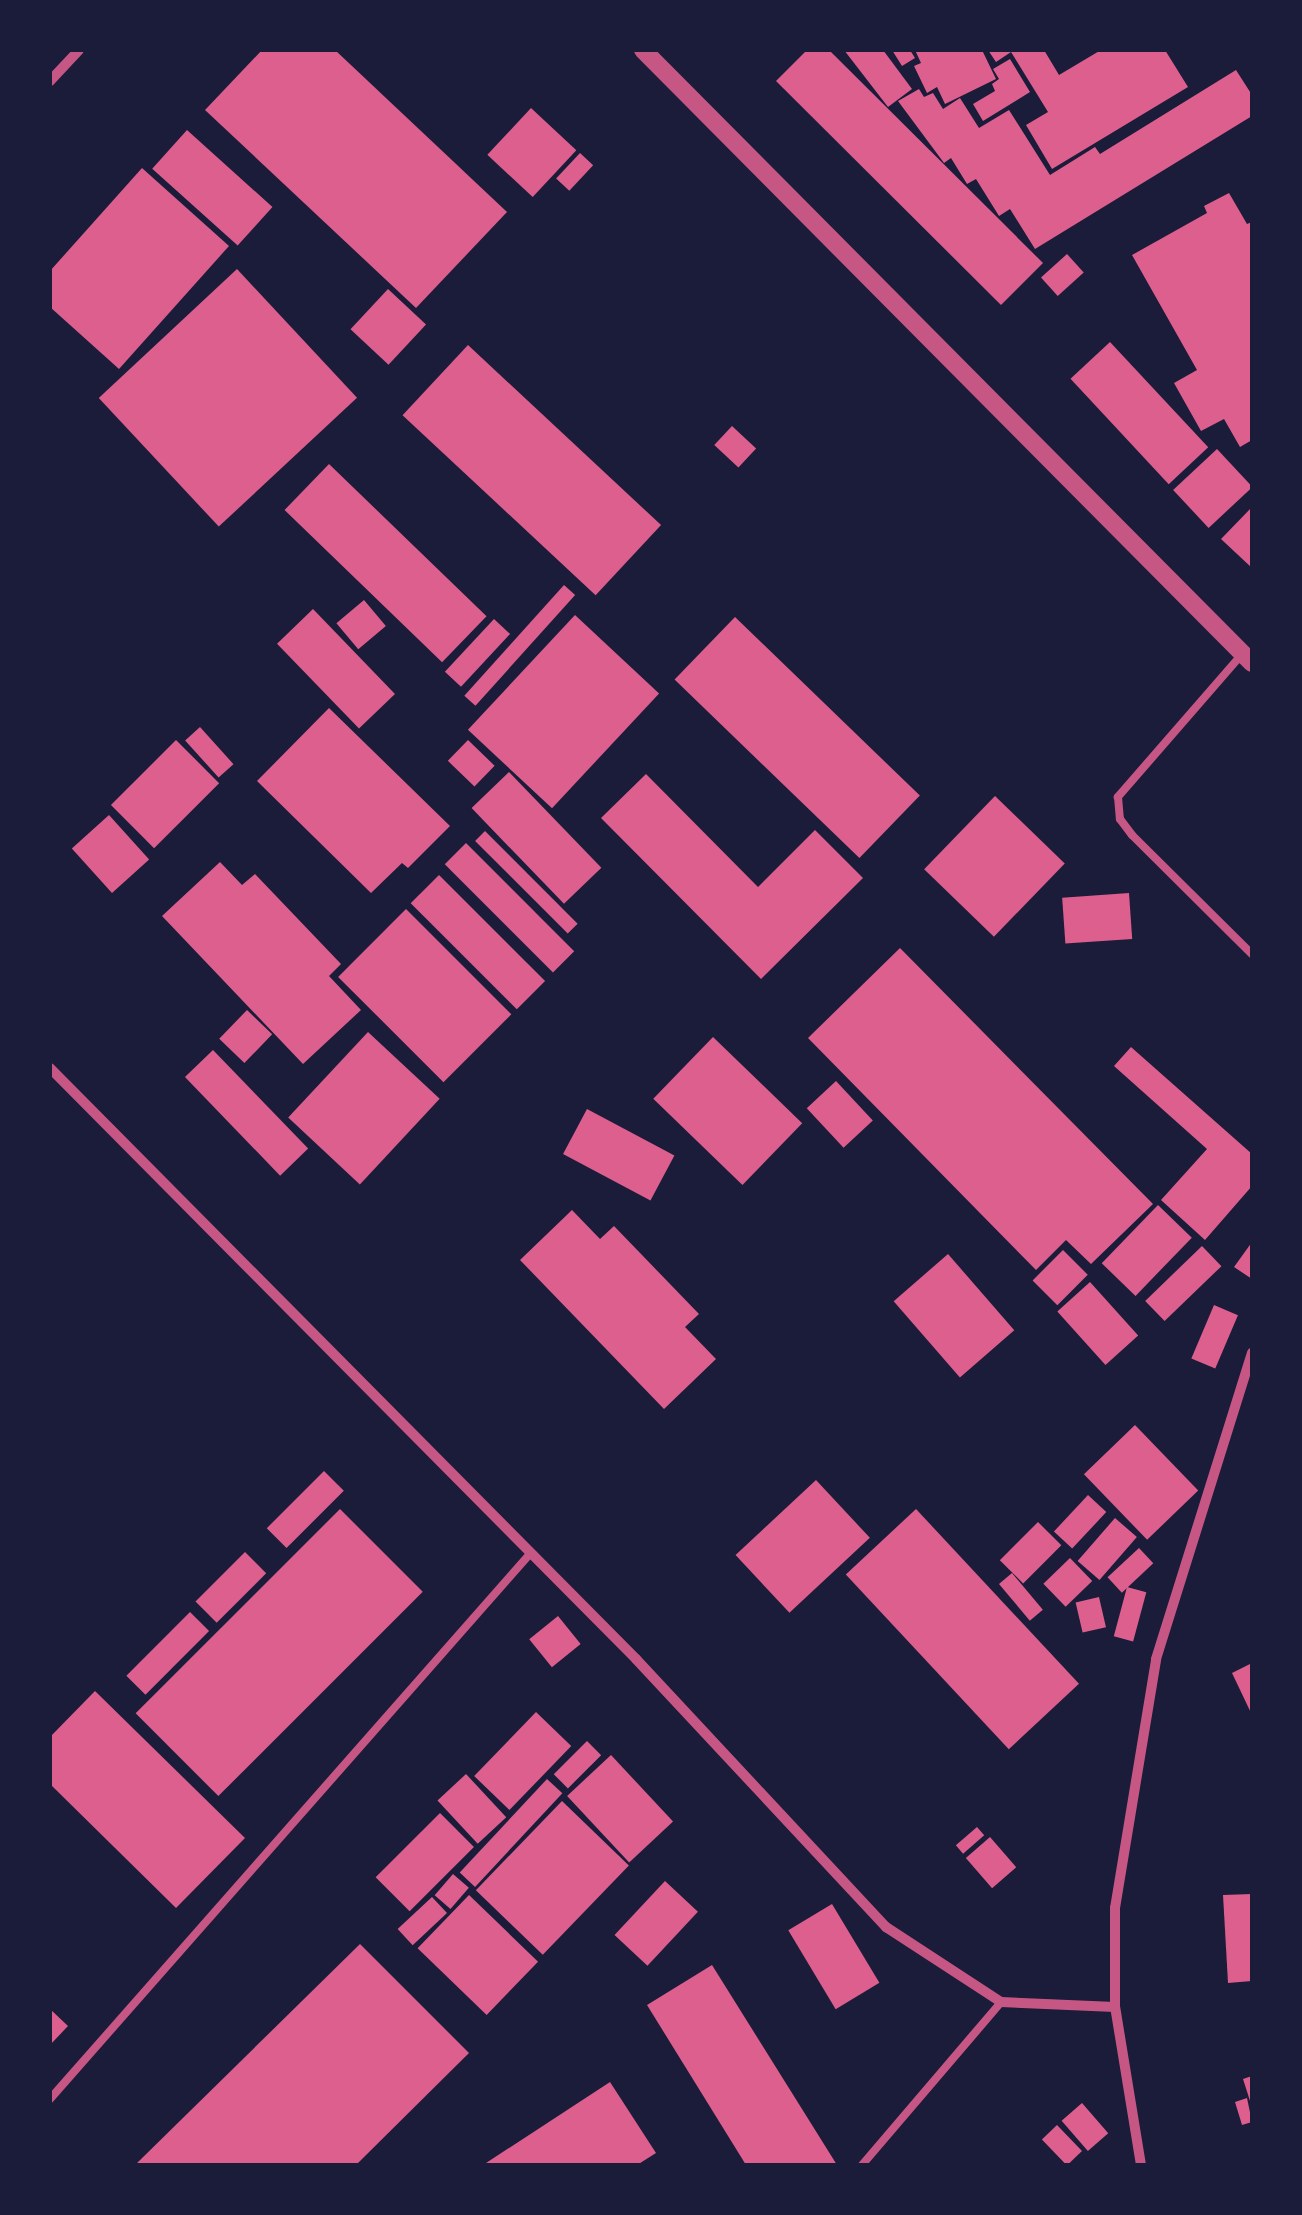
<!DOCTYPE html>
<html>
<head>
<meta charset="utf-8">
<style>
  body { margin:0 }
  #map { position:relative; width:1302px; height:2215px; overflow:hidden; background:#1b1b3a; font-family:"Public Sans",sans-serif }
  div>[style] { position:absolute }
  .building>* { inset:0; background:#dd5f8e; transform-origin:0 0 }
  .service>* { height:8px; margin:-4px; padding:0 4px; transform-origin:4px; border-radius:4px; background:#c65784 }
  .minor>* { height:10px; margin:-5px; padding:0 5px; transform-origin:5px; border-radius:5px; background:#c65784 }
  .tertiary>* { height:18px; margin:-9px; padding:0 9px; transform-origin:9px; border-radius:9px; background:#c65784 }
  span { translate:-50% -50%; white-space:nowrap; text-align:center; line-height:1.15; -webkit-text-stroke:8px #1b1b3a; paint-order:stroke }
  .frame { position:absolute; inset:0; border:52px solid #1b1b3a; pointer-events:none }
</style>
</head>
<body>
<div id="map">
  <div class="building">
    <i style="clip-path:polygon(262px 50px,335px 50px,507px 212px,416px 308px,205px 110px)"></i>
    <i style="clip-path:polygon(807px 50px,829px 50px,1043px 263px,1001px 305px,776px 81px)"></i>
    <i style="clip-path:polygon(844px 50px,883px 50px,912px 89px,888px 107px)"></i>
    <i style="clip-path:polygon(892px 50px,910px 50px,915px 58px,902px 66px)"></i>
    <i style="clip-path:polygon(915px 50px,982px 50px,996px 79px,945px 104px,937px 87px,927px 93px,914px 66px,921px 63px)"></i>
    <i style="clip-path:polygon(988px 50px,1044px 50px,1059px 75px,1101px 50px,1165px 50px,1188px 87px,1052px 169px,1026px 125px,1048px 112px,1011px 52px,996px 62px)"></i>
    <i style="clip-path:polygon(1010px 59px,1030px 92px,983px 121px,973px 104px,995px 91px,992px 84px,999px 79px,993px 69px)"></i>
    <i style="clip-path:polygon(1236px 70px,1252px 95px,1252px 116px,1035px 249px,1010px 209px,999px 216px,976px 179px,967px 184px,951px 158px,944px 163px,898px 101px,919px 89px,924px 97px,933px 93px,943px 109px,960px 98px,979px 128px,1009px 110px,1050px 175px,1095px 147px,1100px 154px)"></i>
    <i style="left:531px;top:108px;width:62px;height:64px;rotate:43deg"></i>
    <i style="left:187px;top:130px;width:115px;height:52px;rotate:42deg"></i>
    <i style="left:580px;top:153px;width:18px;height:35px;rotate:43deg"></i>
    <i style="clip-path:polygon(142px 168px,229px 246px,119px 369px,50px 307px,50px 271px)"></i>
    <i style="clip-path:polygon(1229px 193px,1247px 224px,1252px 222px,1252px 440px,1240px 447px,1224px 419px,1201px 431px,1174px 383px,1197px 370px,1132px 255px,1207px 213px,1204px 206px)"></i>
    <i style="left:1067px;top:254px;width:25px;height:35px;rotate:48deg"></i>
    <i style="left:237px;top:269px;width:176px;height:189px;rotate:47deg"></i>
    <i style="left:388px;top:289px;width:52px;height:55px;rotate:43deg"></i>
    <i style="left:1110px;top:342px;width:144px;height:54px;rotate:47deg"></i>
    <i style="left:468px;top:345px;width:264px;height:96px;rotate:43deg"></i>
    <i style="left:732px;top:426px;width:33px;height:26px;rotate:43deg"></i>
    <i style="left:1217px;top:449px;width:52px;height:60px;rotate:47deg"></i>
    <i style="left:329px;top:464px;width:219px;height:64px;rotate:44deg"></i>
    <i style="clip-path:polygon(1252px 507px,1252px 568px,1221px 539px)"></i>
    <i style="left:564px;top:585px;width:15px;height:149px;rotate:42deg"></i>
    <i style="left:364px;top:600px;width:34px;height:36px;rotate:50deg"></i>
    <i style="left:313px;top:609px;width:118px;height:50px;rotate:46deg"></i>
    <i style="left:575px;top:615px;width:115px;height:157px;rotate:43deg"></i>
    <i style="left:735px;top:617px;width:257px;height:87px;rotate:44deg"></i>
    <i style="left:494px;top:619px;width:22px;height:72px;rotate:43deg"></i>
    <i style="clip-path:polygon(329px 708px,450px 826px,408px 868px,402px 863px,371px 893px,257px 781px)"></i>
    <i style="left:200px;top:727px;width:50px;height:20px;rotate:48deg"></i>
    <i style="left:176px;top:740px;width:61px;height:92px;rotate:45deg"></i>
    <i style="left:468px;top:740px;width:37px;height:29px;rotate:44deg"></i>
    <i style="left:509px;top:772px;width:133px;height:52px;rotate:46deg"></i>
    <i style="clip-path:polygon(646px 774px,758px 887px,815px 830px,863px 878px,761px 979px,601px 818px)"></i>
    <i style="left:995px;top:796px;width:97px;height:102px;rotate:44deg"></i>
    <i style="left:109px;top:815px;width:60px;height:50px;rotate:48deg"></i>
    <i style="left:485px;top:831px;width:131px;height:14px;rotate:45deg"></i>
    <i style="left:466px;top:843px;width:153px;height:30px;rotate:45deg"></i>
    <i style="clip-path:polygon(220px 862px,242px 885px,255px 874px,341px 964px,329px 976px,361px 1010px,303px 1064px,162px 916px)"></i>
    <i style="left:439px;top:875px;width:150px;height:40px;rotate:45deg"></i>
    <i style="left:1129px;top:893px;width:46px;height:67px;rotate:86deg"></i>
    <i style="left:406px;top:909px;width:149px;height:96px;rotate:45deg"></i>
    <i style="clip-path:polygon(900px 948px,1153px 1204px,1091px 1264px,1066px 1240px,1036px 1270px,808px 1038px)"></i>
    <i style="left:247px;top:1010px;width:35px;height:40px;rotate:44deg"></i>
    <i style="left:368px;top:1032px;width:98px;height:117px;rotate:43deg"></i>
    <i style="left:713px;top:1037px;width:124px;height:86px;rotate:44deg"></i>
    <i style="clip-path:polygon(1131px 1047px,1252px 1154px,1252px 1186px,1205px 1240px,1161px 1200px,1207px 1149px,1114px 1066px)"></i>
    <i style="left:213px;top:1050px;width:137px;height:39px;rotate:46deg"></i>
    <i style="left:836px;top:1081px;width:54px;height:40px;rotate:47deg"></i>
    <i style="left:587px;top:1109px;width:99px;height:51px;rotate:28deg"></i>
    <i style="left:1158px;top:1205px;width:47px;height:81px;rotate:44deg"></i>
    <i style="clip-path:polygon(572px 1210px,600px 1239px,614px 1226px,699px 1314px,685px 1327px,716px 1359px,664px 1409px,520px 1260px)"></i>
    <i style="clip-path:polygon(1252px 1242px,1252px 1279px,1234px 1267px)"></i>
    <i style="left:1202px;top:1246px;width:28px;height:79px;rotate:46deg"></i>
    <i style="left:1063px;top:1250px;width:35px;height:43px;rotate:45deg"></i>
    <i style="left:948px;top:1254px;width:101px;height:72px;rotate:49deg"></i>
    <i style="left:1090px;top:1282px;width:72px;height:44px;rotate:48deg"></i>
    <i style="left:1214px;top:1305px;width:26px;height:58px;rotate:23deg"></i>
    <i style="left:1135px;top:1425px;width:91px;height:71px;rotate:46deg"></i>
    <i style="left:324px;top:1471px;width:28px;height:81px;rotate:45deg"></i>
    <i style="left:816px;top:1480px;width:79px;height:110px;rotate:47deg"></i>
    <i style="left:1088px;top:1495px;width:25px;height:50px;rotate:43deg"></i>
    <i style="left:340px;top:1509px;width:117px;height:289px;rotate:45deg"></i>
    <i style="left:916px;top:1509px;width:239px;height:96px;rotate:47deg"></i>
    <i style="left:1115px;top:1518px;width:29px;height:57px;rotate:41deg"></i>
    <i style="left:1038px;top:1522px;width:33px;height:54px;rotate:45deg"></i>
    <i style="left:1139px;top:1548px;width:21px;height:43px;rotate:47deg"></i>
    <i style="left:245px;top:1552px;width:30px;height:70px;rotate:45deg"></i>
    <i style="left:1070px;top:1558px;width:32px;height:37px;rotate:46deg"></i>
    <i style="left:1012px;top:1573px;width:48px;height:17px;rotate:50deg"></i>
    <i style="left:1127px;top:1587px;width:20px;height:51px;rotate:15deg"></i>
    <i style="left:1099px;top:1597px;width:31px;height:24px;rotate:77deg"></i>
    <i style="left:190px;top:1612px;width:27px;height:90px;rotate:45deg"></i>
    <i style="left:558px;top:1616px;width:36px;height:37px;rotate:51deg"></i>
    <i style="clip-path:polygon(1252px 1663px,1252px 1715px,1232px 1673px)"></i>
    <i style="clip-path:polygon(95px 1691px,245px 1838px,176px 1908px,50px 1784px,50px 1737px)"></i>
    <i style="left:536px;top:1712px;width:49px;height:89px;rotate:44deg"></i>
    <i style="left:587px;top:1741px;width:20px;height:47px;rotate:45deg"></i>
    <i style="left:611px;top:1755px;width:91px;height:60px;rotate:47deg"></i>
    <i style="left:466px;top:1774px;width:59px;height:39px;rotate:47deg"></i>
    <i style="left:547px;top:1779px;width:21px;height:128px;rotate:43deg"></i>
    <i style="left:562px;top:1801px;width:93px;height:124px;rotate:44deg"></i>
    <i style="left:440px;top:1813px;width:48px;height:91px;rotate:45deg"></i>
    <i style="left:977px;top:1827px;width:11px;height:28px;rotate:49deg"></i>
    <i style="left:990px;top:1837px;width:40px;height:32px;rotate:49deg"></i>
    <i style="left:453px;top:1874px;width:21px;height:28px;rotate:41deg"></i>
    <i style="left:665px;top:1881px;width:45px;height:74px;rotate:43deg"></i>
    <i style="clip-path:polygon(1252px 1894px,1252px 1981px,1228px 1983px,1223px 1895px)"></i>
    <i style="left:469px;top:1895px;width:96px;height:74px;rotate:44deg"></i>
    <i style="left:432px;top:1897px;width:22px;height:47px;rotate:47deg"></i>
    <i style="left:832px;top:1904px;width:92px;height:51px;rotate:59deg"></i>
    <i style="clip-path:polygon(360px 1944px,469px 2053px,356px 2165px,135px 2165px)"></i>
    <i style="clip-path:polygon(712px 1965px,837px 2165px,746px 2165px,647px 2005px)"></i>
    <i style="clip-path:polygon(50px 2009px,68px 2026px,50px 2045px)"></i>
    <i style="clip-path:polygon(1252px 2076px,1252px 2104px,1251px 2104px,1243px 2079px)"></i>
    <i style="clip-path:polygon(610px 2082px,656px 2153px,637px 2165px,483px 2165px)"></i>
    <i style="clip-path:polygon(1247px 2098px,1252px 2122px,1242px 2125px,1235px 2102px)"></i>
    <i style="left:1082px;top:2103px;width:40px;height:27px;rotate:49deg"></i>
    <i style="left:1057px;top:2125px;width:36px;height:21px;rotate:46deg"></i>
  </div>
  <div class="service">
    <i style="left:1243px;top:653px;width:191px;rotate:131deg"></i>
    <i style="left:1118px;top:797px;width:22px;rotate:85deg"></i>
    <i style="left:1120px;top:819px;width:20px;rotate:53deg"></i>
    <i style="left:1132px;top:835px;width:169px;rotate:44.8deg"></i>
    <i style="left:50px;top:2099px;width:725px;rotate:-48.64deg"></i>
    <i style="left:862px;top:2165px;width:214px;rotate:-49.5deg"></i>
  </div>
  <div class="minor">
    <i style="left:50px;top:81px;width:42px;rotate:-46.9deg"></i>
    <i style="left:50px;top:1068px;width:832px;rotate:45.24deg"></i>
    <i style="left:636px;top:1659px;width:367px;rotate:47deg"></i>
    <i style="left:886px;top:1927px;width:137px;rotate:33.1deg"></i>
    <i style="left:1001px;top:2002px;width:114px;rotate:2.5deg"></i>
    <i style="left:1141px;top:2165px;width:160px;rotate:-99.3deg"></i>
    <i style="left:1115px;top:2007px;width:99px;rotate:-90deg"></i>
    <i style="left:1115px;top:1908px;width:252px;rotate:-80.6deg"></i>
    <i style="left:1156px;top:1659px;width:321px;rotate:-72.6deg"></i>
  </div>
  <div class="tertiary">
    <i style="left:643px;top:50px;width:864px;rotate:45.19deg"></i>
  </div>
  <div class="frame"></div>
</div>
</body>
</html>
